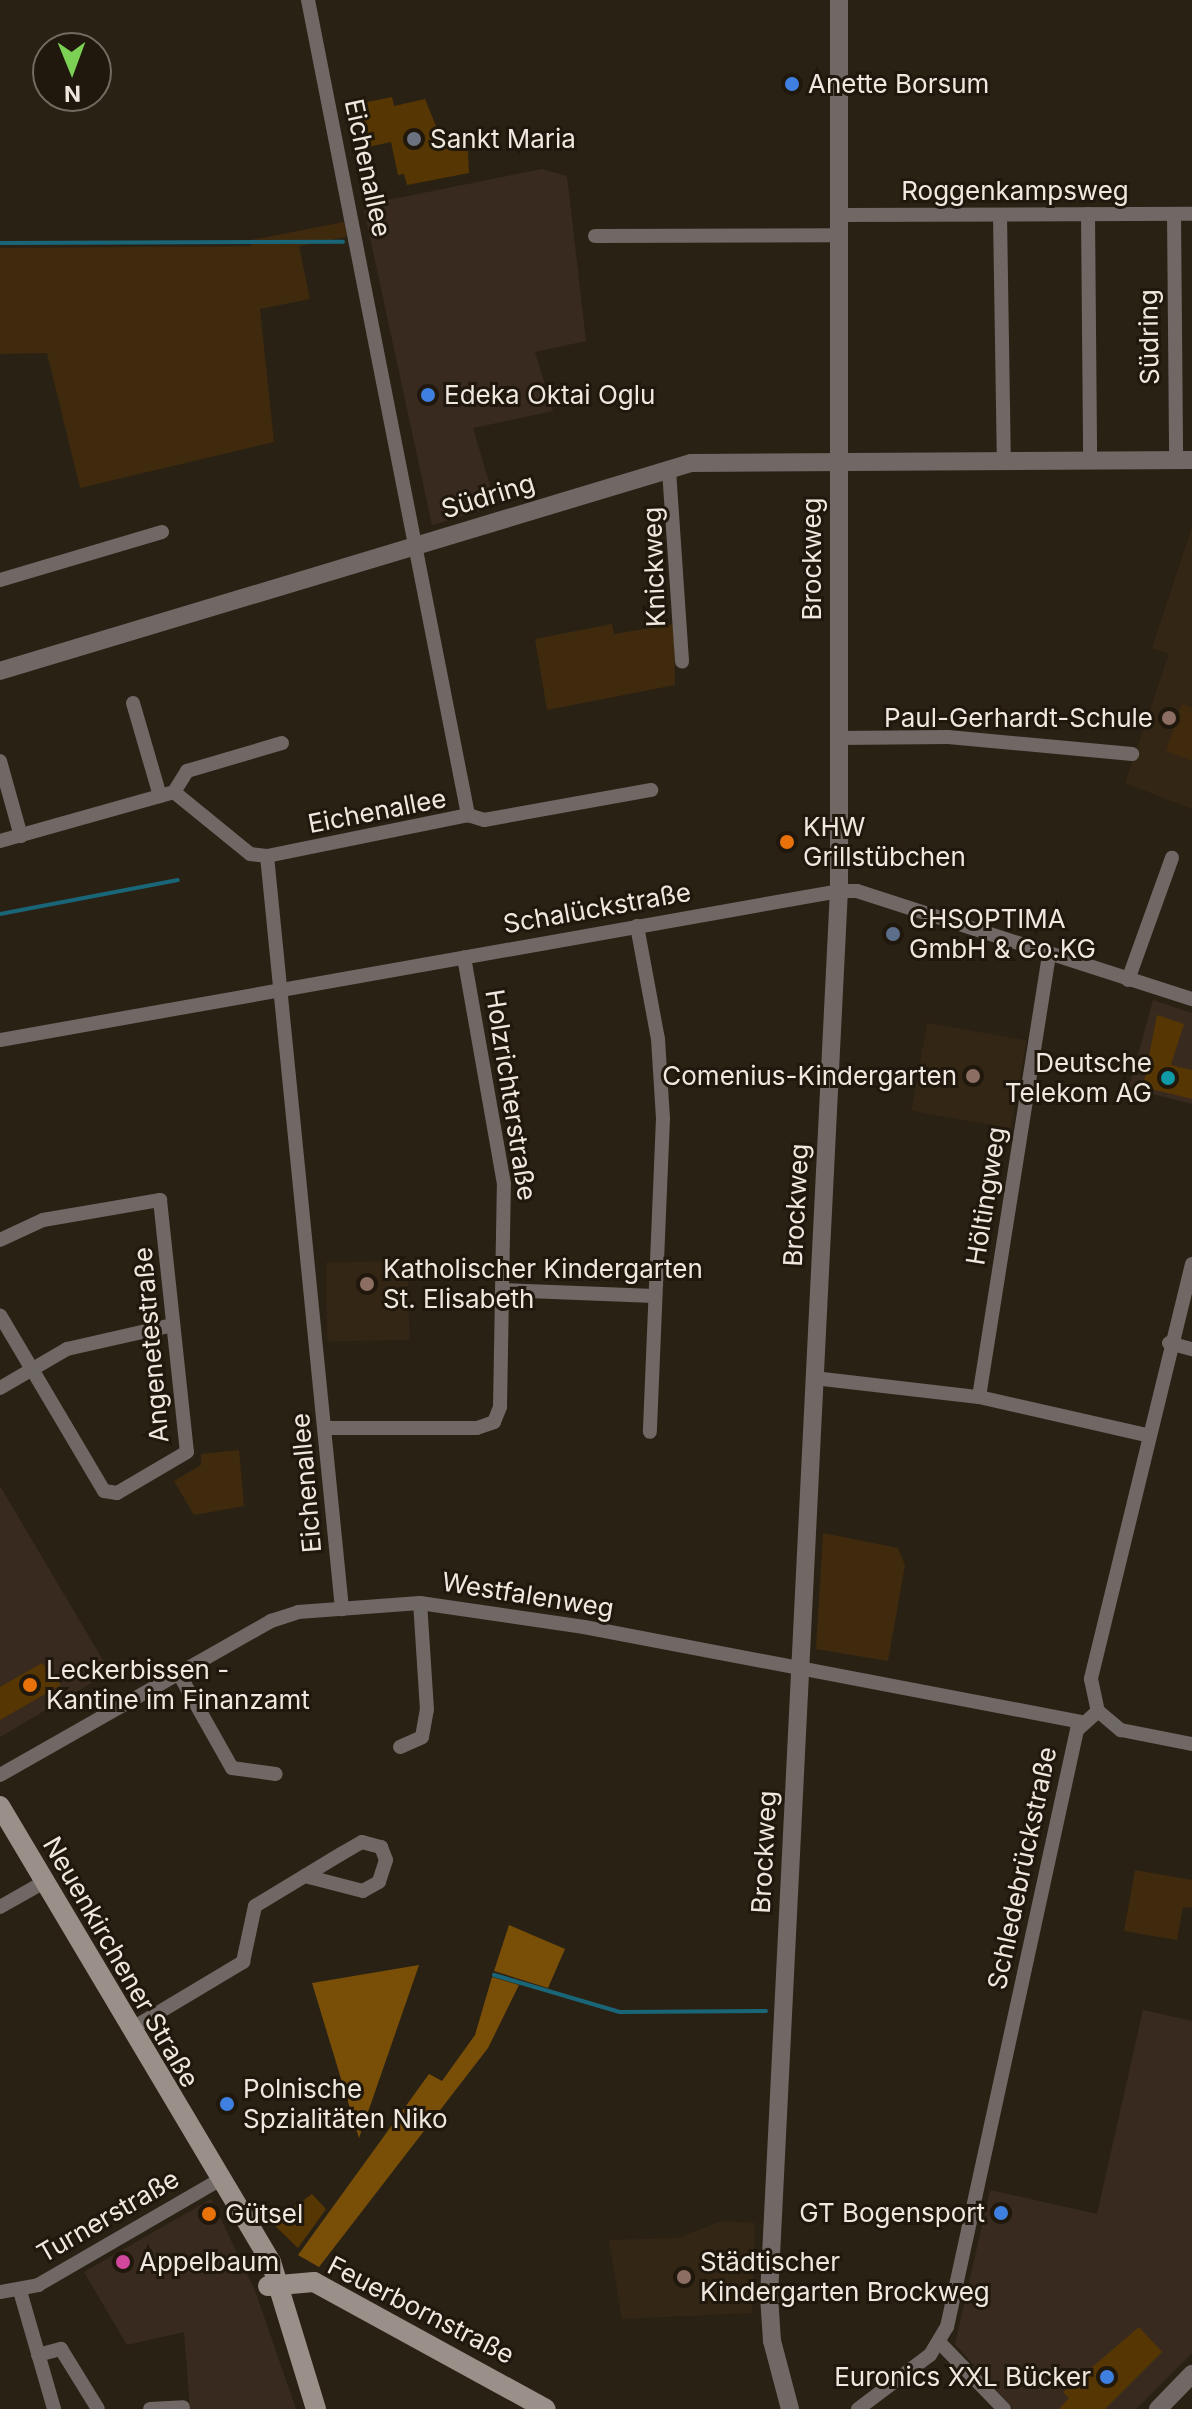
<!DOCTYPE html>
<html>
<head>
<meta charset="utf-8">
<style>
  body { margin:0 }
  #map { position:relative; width:1192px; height:2409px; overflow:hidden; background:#2a2115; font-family:Inter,sans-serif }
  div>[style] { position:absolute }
  .commercial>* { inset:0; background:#392a1f }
  .built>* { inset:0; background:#342615; transform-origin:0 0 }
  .green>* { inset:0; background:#3f2a0d; transform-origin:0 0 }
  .forest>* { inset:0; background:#794f08 }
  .stream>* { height:4px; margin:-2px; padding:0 2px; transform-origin:2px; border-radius:2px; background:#1a6679 }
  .building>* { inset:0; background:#563602 }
  .minor>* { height:14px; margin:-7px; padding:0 7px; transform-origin:7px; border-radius:7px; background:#6f6864 }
  .tertiary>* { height:18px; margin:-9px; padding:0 9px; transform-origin:9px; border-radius:9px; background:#6f6864 }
  .secondary>* { height:20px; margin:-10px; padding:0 10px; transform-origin:10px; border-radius:10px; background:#9b8f89 }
  .dots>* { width:22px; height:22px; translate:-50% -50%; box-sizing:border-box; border:4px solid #20180c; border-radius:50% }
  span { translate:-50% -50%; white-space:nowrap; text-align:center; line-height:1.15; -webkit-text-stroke:6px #20180c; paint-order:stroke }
  .poi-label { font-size:26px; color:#eee8e0 }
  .left { translate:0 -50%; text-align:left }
  .right { translate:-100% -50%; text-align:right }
  .street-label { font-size:26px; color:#eee8e0 }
  .north { position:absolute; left:32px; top:32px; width:80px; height:80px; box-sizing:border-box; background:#20180c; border:2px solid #726b61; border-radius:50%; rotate:179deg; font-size:22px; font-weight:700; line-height:32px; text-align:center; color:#eee8e0 }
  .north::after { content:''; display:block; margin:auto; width:28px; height:36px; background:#7cd154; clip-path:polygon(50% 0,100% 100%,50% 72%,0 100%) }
</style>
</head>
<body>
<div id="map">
  <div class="commercial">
    <i style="clip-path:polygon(542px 169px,567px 176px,586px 341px,535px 352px,553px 411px,473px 428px,496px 506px,432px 525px,363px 205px)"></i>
    <i style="clip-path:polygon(1153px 1000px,1192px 1013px,1192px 1104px,1129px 1088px)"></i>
    <i style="clip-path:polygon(0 1486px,110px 1672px,0 1737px)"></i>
    <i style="clip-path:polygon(1143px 2010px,1192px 2021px,1192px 2353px,1136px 2409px,1013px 2409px,955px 2344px,990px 2190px,1097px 2214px)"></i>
    <i style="clip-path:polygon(211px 2199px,254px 2288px,296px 2409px,190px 2409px,184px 2332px,127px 2345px,84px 2272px)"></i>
  </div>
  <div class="built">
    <i style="clip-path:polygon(1192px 527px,1192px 809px,1125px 783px,1169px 654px,1152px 648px)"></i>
    <i style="left:927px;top:1023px;width:101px;height:89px;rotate:10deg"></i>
    <i style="left:408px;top:1261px;width:79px;height:82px;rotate:89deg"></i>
    <i style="clip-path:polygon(722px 2221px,755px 2223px,752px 2313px,622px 2319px,609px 2240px,677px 2238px)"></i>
  </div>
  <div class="green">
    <i style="left:344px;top:222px;width:15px;height:96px;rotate:79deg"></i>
    <i style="clip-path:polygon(299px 246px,310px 299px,260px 309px,274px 442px,80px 488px,47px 353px,0 354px,0 248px)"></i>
    <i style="clip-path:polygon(612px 624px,614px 634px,674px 624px,675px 685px,547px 710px,535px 639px)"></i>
    <i style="clip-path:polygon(1182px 704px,1192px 708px,1192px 761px,1166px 751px)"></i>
    <i style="clip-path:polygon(239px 1450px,244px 1506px,194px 1515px,174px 1481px,201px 1465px,201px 1454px)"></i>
    <i style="clip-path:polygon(823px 1533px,898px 1548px,905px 1565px,888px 1661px,816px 1649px)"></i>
    <i style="clip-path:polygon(1135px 1870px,1192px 1880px,1192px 1908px,1183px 1907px,1177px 1940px,1124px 1931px)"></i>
  </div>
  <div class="forest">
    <i style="clip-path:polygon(509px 1925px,565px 1949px,548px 1988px,494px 1971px)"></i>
    <i style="clip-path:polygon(419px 1965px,359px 2138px,312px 1983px)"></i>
    <i style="clip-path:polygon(492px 1977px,519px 1985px,488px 2048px,319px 2267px,298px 2255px,429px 2074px,442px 2081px,475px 2035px)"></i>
  </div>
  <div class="stream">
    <i style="left:0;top:243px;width:343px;rotate:-0.2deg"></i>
    <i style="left:0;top:914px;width:181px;rotate:-10.8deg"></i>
    <i style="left:494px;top:1975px;width:131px;rotate:16.4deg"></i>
    <i style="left:620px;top:2012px;width:146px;rotate:-0.4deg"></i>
  </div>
  <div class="building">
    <i style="clip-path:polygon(392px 97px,394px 106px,425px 99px,440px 136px,467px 131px,469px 173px,407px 185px,404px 174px,398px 175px,391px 142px,363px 148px,362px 103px)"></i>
    <i style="clip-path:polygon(1157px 1015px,1184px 1024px,1171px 1065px,1192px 1070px,1192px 1099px,1143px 1087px)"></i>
    <i style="clip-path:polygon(42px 1663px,61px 1685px,0 1720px,0 1687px)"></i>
    <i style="clip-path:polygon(312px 2194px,326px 2209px,298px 2248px,272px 2223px)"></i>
    <i style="clip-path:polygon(1139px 2327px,1162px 2352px,1105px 2409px,1059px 2409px,1069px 2398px,1063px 2392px)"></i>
  </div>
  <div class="minor">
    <i style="left:308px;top:0;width:831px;rotate:78.89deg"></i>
    <i style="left:1088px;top:214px;width:248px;rotate:89.5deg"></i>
    <i style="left:1174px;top:214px;width:246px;rotate:89.5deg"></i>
    <i style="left:839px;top:215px;width:353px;rotate:-0.2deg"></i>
    <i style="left:1000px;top:215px;width:247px;rotate:89.1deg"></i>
    <i style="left:595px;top:236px;width:244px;rotate:-0.2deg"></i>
    <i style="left:669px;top:470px;width:192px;rotate:86.1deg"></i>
    <i style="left:0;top:580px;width:169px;rotate:-16.5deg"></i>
    <i style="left:133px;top:703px;width:97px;rotate:73.8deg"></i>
    <i style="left:837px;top:738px;width:111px;rotate:-0.5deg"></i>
    <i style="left:948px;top:737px;width:185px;rotate:5.3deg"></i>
    <i style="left:0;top:761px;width:78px;rotate:74.4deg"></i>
    <i style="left:174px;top:792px;width:25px;rotate:-58deg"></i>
    <i style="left:187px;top:771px;width:99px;rotate:-16.4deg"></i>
    <i style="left:468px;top:815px;width:17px;rotate:17deg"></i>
    <i style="left:484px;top:820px;width:170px;rotate:-10.2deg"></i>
    <i style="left:0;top:841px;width:181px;rotate:-15.7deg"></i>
    <i style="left:174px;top:792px;width:98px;rotate:39.2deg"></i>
    <i style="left:250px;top:854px;width:17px;rotate:7deg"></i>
    <i style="left:267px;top:856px;width:205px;rotate:-11.5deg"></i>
    <i style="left:267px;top:856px;width:757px;rotate:84.31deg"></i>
    <i style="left:637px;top:926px;width:115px;rotate:79.5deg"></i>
    <i style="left:658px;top:1039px;width:79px;rotate:86.4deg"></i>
    <i style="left:663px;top:1118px;width:314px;rotate:92.4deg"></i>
    <i style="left:1128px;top:980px;width:130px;rotate:-70.2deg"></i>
    <i style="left:0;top:1040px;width:852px;rotate:-10.07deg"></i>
    <i style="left:839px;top:891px;width:18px"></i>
    <i style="left:857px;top:891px;width:352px;rotate:17.9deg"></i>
    <i style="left:0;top:1240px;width:47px;rotate:-24.9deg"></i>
    <i style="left:43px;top:1220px;width:119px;rotate:-9.7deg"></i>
    <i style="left:160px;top:1200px;width:253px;rotate:83.9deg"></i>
    <i style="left:187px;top:1452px;width:81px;rotate:149.6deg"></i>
    <i style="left:117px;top:1493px;width:13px;rotate:-171deg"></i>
    <i style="left:104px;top:1491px;width:204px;rotate:-120.6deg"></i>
    <i style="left:1192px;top:1264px;width:427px;rotate:103.7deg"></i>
    <i style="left:1091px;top:1679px;width:33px;rotate:78deg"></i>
    <i style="left:1098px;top:1711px;width:30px;rotate:40deg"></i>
    <i style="left:1121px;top:1730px;width:72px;rotate:11.2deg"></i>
    <i style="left:503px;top:1290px;width:151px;rotate:2.3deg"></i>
    <i style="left:1169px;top:1343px;width:24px;rotate:15deg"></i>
    <i style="left:814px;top:1378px;width:166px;rotate:6.6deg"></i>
    <i style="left:979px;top:1397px;width:171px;rotate:12.8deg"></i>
    <i style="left:0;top:1388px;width:78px;rotate:-30.2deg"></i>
    <i style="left:67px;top:1349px;width:109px;rotate:-12.8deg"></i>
    <i style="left:979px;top:1397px;width:448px;rotate:-81deg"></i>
    <i style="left:326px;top:1428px;width:151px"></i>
    <i style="left:477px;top:1428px;width:18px;rotate:-19deg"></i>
    <i style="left:494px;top:1422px;width:16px;rotate:-68deg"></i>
    <i style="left:500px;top:1407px;width:223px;rotate:-89deg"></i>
    <i style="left:504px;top:1184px;width:230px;rotate:-100deg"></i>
    <i style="left:179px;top:1674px;width:108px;rotate:60.6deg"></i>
    <i style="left:232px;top:1768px;width:44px;rotate:7.8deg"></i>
    <i style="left:400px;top:1747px;width:24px;rotate:-24deg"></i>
    <i style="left:422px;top:1737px;width:27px;rotate:-80deg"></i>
    <i style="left:427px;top:1710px;width:107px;rotate:-93.7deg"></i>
    <i style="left:0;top:1775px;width:312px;rotate:-29.6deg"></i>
    <i style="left:271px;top:1621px;width:28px;rotate:-18deg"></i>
    <i style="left:298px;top:1612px;width:122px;rotate:-4.2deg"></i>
    <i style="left:420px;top:1603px;width:166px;rotate:8.3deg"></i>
    <i style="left:584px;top:1627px;width:507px;rotate:10.8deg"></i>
    <i style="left:0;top:1907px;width:51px;rotate:-29.6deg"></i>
    <i style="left:131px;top:2029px;width:131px;rotate:-30.9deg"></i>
    <i style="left:243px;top:1962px;width:57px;rotate:-77.9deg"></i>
    <i style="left:255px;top:1906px;width:100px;rotate:-31.2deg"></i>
    <i style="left:341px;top:1854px;width:24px;rotate:-30deg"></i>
    <i style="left:362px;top:1842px;width:20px;rotate:15deg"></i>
    <i style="left:381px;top:1847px;width:14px;rotate:69deg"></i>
    <i style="left:386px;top:1860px;width:23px;rotate:108deg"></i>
    <i style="left:379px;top:1882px;width:18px;rotate:151deg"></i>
    <i style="left:363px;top:1891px;width:60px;rotate:-165.5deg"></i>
    <i style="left:20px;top:2291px;width:123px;rotate:73.9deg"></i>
    <i style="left:0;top:2292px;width:39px;rotate:-10deg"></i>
    <i style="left:38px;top:2285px;width:209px;rotate:-30.1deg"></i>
    <i style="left:940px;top:2343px;width:92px;rotate:45.9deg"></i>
    <i style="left:38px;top:2355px;width:24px;rotate:-15deg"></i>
    <i style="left:61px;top:2349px;width:70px;rotate:58.3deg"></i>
    <i style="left:150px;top:2409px;width:33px;rotate:-3deg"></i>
    <i style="left:858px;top:2409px;width:90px;rotate:-36.9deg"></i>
    <i style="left:930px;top:2355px;width:33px;rotate:-59deg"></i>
    <i style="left:947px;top:2327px;width:611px;rotate:-77.72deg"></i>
    <i style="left:1077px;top:1730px;width:28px;rotate:-42deg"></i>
  </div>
  <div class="tertiary">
    <i style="left:0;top:671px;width:722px;rotate:-16.75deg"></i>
    <i style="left:691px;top:463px;width:501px;rotate:-0.34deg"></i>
    <i style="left:790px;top:2409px;width:70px;rotate:-104.8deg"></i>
    <i style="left:772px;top:2341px;width:45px;rotate:-93.8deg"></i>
    <i style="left:769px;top:2296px;width:1407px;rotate:-87.15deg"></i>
    <i style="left:839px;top:891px;width:891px;rotate:-90deg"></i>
    <i style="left:1158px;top:2409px;width:49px;rotate:-45.8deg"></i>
  </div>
  <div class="secondary">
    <i style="left:0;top:1806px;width:530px;rotate:59.28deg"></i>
    <i style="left:271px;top:2262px;width:154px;rotate:73deg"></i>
    <i style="left:268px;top:2286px;width:46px;rotate:-5deg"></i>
    <i style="left:314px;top:2282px;width:264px;rotate:28.7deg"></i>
  </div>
  <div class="dots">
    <i style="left:792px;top:84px;background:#3f7fe0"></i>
    <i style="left:414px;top:139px;background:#6b7280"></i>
    <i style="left:428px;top:395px;background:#3f7fe0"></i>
    <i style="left:1169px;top:718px;background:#8d6e63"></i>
    <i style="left:787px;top:842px;background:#e8710a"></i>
    <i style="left:893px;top:934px;background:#5c6f8a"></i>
    <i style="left:973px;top:1076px;background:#8d6e63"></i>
    <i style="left:1168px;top:1078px;background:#0f9aa8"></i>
    <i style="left:367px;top:1284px;background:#8d6e63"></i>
    <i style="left:30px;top:1685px;background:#e8710a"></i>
    <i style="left:227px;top:2104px;background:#3f7fe0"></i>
    <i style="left:1001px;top:2213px;background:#3f7fe0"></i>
    <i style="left:209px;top:2214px;background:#e8710a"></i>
    <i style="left:123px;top:2262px;background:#d1479c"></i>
    <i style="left:684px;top:2277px;background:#8d6e63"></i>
    <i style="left:1107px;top:2377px;background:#3f7fe0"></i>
  </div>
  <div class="poi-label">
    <span class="left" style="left:808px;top:84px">Anette Borsum</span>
    <span class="left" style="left:430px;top:139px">Sankt Maria</span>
    <span class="left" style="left:444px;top:395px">Edeka Oktai Oglu</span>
    <span class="right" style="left:1153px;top:718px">Paul-Gerhardt-Schule</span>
    <span class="left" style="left:803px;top:842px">KHW<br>Grillstübchen</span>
    <span class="left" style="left:909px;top:934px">CHSOPTIMA<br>GmbH &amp; Co.KG</span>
    <span class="right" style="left:1152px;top:1078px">Deutsche<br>Telekom AG</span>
    <span class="right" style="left:957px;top:1076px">Comenius-Kindergarten</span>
    <span class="left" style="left:383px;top:1284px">Katholischer Kindergarten<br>St. Elisabeth</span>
    <span class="left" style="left:46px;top:1685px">Leckerbissen -<br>Kantine im Finanzamt</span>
    <span class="left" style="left:243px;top:2104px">Polnische<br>Spzialitäten Niko</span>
    <span class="right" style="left:985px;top:2213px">GT Bogensport</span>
    <span class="left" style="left:225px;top:2214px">Gütsel</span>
    <span class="left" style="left:139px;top:2262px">Appelbaum</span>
    <span class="left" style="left:700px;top:2277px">Städtischer<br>Kindergarten Brockweg</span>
    <span class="right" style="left:1091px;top:2377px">Euronics XXL Bücker</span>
  </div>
  <div class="street-label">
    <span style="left:368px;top:168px;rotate:78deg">Eichenallee</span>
    <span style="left:1015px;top:191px">Roggenkampsweg</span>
    <span style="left:1149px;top:337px;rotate:-91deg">Südring</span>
    <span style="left:488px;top:496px;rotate:-17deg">Südring</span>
    <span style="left:812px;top:559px;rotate:-90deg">Brockweg</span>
    <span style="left:654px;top:567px;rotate:-92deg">Knickweg</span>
    <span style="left:377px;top:811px;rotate:-11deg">Eichenallee</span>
    <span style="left:597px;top:908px;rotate:-10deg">Schalückstraße</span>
    <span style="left:511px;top:1095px;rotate:81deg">Holzrichterstraße</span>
    <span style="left:986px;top:1196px;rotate:-81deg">Höltingweg</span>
    <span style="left:796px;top:1205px;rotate:-87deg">Brockweg</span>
    <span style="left:151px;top:1345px;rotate:-95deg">Angenetestraße</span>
    <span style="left:306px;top:1483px;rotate:-95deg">Eichenallee</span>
    <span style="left:528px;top:1595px;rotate:9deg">Westfalenweg</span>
    <span style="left:764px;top:1852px;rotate:-87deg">Brockweg</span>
    <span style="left:1022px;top:1868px;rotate:-78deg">Schledebrückstraße</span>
    <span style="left:121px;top:1962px;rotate:60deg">Neuenkirchener Straße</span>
    <span style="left:108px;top:2216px;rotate:-30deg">Turnerstraße</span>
    <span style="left:421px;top:2310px;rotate:27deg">Feuerbornstraße</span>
  </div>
  <div class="north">N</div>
</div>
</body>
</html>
